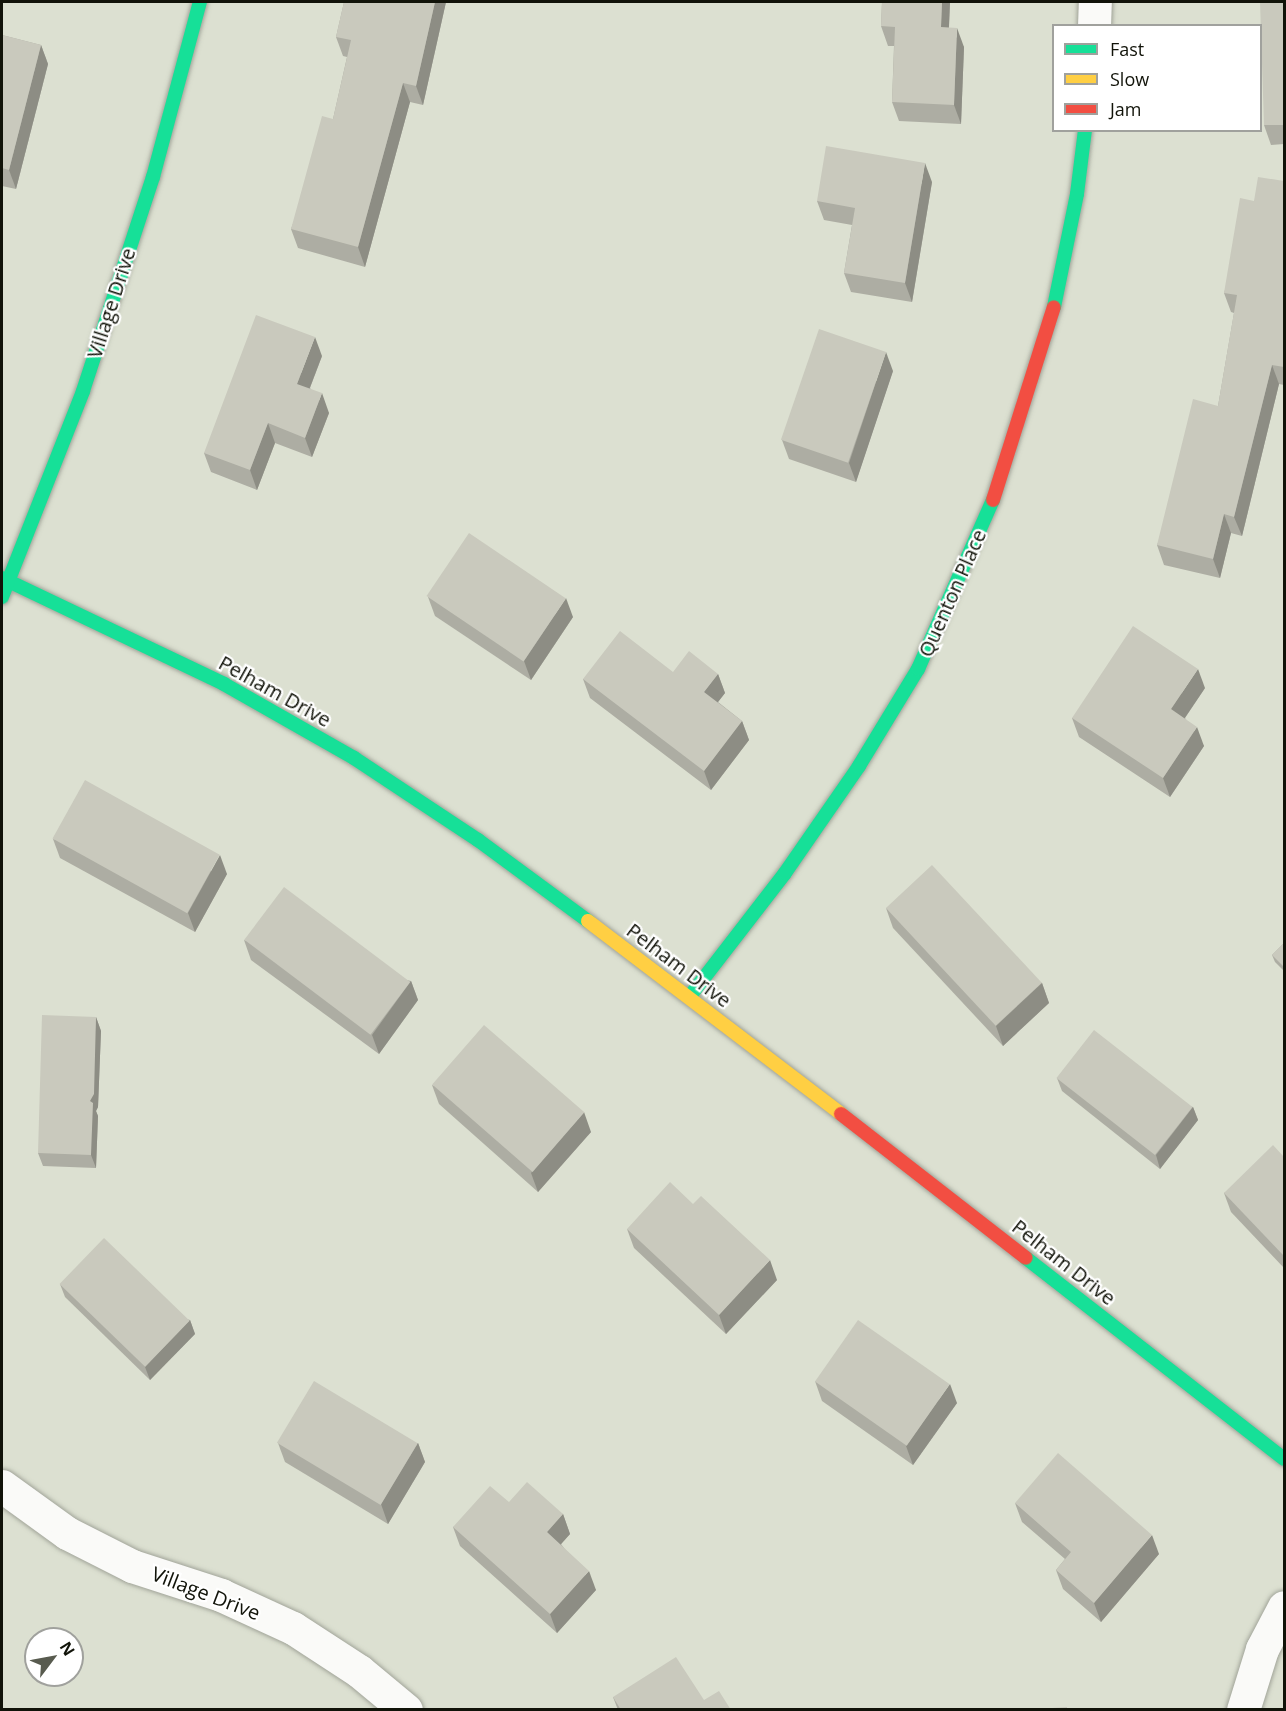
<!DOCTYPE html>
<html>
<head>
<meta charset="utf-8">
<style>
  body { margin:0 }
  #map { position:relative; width:1286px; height:1711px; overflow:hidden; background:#dce0d1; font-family:"Open Sans",sans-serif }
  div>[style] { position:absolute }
  .roads { filter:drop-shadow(0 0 2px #a1a499) drop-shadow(0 0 2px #a1a499) }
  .street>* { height:33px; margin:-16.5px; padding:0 16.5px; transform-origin:16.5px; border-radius:16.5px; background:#fafaf8 }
  .fast>* { height:14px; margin:-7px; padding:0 7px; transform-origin:7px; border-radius:7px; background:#16e098 }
  .slow>* { height:14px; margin:-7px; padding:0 7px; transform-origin:7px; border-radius:7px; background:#ffcf43 }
  .jam>* { height:14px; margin:-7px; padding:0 7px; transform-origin:7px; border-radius:7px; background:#f24e42 }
  .wall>* { inset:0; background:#adada3 }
  .shaded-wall>* { inset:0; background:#8d8d84 }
  .building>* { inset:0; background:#c9c9bd; transform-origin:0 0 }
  span { translate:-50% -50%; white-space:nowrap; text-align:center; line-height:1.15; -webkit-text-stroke:4.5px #fff; paint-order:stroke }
  .street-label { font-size:20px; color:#111309 }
  .frame { position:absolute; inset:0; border:3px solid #111309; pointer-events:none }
  .legend { position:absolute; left:1052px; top:24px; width:210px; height:108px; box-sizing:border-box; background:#fff; border:2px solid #a0a19d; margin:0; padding:8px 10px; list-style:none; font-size:18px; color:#111309 }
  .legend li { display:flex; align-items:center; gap:12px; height:30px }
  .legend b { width:30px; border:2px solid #a0a19d }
  .north { position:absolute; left:24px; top:1627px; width:60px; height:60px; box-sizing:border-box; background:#fff; border:2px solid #a0a19d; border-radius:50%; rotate:58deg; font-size:16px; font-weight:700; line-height:24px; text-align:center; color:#111309 }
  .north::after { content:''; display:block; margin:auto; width:21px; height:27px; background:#585b4f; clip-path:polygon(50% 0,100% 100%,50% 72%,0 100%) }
</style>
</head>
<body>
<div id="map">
  <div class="roads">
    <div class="street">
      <i style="left:1094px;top:26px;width:24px;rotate:-88deg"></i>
      <i style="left:2px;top:1486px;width:80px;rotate:35.9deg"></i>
      <i style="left:67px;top:1533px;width:73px;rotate:26.9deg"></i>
      <i style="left:132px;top:1566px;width:94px;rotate:18deg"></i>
      <i style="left:221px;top:1595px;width:79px;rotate:24.6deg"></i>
      <i style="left:293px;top:1628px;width:79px;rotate:33.1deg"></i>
      <i style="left:359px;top:1671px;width:61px;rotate:39.7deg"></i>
      <i style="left:1243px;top:1710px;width:64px;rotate:-72.7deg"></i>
      <i style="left:1262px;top:1649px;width:47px;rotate:-62.4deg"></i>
    </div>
    <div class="fast">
      <i style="left:1054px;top:307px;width:115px;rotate:-78.5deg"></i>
      <i style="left:1077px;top:194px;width:64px;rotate:-82.9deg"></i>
      <i style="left:2px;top:578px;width:246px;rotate:25.5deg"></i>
      <i style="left:224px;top:684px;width:150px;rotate:29.6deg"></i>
      <i style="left:354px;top:758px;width:149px;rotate:33.5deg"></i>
      <i style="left:478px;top:840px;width:137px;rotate:36.4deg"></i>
      <i style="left:2px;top:597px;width:221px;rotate:-68.5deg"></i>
      <i style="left:83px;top:391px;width:225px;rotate:-71.9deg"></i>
      <i style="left:153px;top:177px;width:181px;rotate:-75deg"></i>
      <i style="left:690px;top:996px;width:155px;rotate:-52.3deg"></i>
      <i style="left:785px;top:873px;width:130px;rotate:-55.3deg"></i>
      <i style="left:859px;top:766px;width:114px;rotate:-58.7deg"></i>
      <i style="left:918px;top:669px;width:185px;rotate:-66.1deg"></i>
      <i style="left:1026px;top:1258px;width:327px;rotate:37.9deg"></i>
    </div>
    <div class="slow">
      <i style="left:588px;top:921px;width:318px;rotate:37.3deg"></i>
    </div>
    <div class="jam">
      <i style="left:993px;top:500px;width:202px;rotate:-72.5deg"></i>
      <i style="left:841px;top:1114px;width:234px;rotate:37.9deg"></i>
    </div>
  </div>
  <div class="wall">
    <i style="clip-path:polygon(344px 2px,446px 2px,423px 105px,410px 102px,365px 267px,298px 248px,291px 229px,333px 119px,347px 57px,343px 56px,336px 37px)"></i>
    <i style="clip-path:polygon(882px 2px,950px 2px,949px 28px,964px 47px,961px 124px,899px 121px,892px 102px,894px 46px,888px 46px,881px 26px)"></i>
    <i style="clip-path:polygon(1284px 2px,1284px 144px,1271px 145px,1264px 125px)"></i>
    <i style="clip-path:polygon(2px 35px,41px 45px,48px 64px,16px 189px,2px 186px)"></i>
    <i style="clip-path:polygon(1284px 181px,1284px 385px,1279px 384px,1242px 536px,1231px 533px,1220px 578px,1164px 565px,1157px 545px,1218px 406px,1234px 313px,1231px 312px,1224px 293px,1254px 201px)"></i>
    <i style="clip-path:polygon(932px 182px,912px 302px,851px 292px,844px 273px,852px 225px,824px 220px,817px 201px)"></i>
    <i style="clip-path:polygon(322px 356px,310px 388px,329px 413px,312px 457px,275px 443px,257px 490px,211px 472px,204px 453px)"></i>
    <i style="clip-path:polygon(893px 371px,856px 482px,789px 459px,782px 440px)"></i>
    <i style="clip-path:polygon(428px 597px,573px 617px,531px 680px,435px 616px)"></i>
    <i style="clip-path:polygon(673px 672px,718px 674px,725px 693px,718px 702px,742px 721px,749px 740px,711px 790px,590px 698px,583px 679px)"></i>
    <i style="clip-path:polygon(1205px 688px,1185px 718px,1204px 746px,1170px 797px,1079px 737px,1072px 718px)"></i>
    <i style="clip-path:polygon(53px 839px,227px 874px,195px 932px,60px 858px)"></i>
    <i style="clip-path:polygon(886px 908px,1042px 983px,1049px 1003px,1003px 1046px,893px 928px)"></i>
    <i style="clip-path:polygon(244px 940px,411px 981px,418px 1000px,379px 1054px,251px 960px)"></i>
    <i style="clip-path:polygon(1284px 943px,1284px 971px,1275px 962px,1272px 955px)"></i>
    <i style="clip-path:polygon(96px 1017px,101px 1031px,98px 1107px,96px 1111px,98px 1116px,96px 1168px,43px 1166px,38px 1153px)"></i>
    <i style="clip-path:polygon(1057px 1078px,1193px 1107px,1198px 1120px,1160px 1169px,1062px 1091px)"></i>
    <i style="clip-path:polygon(432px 1085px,591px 1132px,538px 1192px,439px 1104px)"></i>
    <i style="clip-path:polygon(1284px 1157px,1284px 1268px,1231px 1212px,1224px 1193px)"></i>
    <i style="clip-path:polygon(627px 1229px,777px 1280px,726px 1334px,634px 1248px)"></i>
    <i style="clip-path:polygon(60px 1284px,190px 1320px,195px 1334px,150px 1380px,65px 1297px)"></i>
    <i style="clip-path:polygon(815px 1381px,957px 1403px,913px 1465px,822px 1401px)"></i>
    <i style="clip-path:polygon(278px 1443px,418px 1443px,425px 1462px,388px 1524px,285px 1462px)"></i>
    <i style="clip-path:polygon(509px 1502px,563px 1514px,570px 1534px,561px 1544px,596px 1590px,557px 1633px,460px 1546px,453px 1527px)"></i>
    <i style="clip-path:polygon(1015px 1503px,1159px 1554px,1101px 1622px,1063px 1589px,1056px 1570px,1065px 1559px,1022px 1522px)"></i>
    <i style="clip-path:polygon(613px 1697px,704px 1700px,731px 1710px,618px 1710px)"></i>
  </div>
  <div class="shaded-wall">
    <i style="clip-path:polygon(435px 2px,446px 2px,423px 105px,416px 86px)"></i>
    <i style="clip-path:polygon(942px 2px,950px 2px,948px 46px,941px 27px)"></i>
    <i style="clip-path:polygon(957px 28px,964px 47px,961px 124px,954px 105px)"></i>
    <i style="clip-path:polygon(41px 45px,48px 64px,16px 189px,9px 170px)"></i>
    <i style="clip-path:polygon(403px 83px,410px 102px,365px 267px,358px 247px)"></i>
    <i style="clip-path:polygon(925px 163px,932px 182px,912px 302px,905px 283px)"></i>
    <i style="clip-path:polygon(315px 337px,322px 356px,304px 403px,297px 384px)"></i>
    <i style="clip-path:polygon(886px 352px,893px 371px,856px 482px,849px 463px)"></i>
    <i style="clip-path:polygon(1272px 365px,1279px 384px,1242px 536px,1234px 517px)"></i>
    <i style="clip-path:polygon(322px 393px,329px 413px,312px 457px,305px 438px)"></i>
    <i style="clip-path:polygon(268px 423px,275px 443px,257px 490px,250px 470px)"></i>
    <i style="clip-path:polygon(1224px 514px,1231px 533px,1220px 578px,1213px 559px)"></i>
    <i style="clip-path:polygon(566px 598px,573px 617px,531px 680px,524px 661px)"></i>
    <i style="clip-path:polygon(1198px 669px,1205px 688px,1178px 728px,1171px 709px)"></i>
    <i style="clip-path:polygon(718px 674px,725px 693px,711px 711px,704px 692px)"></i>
    <i style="clip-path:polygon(742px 721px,749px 740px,711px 790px,704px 771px)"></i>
    <i style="clip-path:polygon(1197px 727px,1204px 746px,1170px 797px,1163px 778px)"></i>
    <i style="clip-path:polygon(220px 855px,227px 874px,195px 932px,188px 913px)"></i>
    <i style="clip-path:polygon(411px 981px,418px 1000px,379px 1054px,372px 1035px)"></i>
    <i style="clip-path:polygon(1042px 983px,1049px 1003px,1003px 1046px,996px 1026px)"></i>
    <i style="clip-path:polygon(96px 1017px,101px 1031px,98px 1107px,96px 1111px,98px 1116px,96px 1168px,91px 1155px,90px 1101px)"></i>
    <i style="clip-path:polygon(1193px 1107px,1198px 1120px,1160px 1169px,1156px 1155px)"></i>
    <i style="clip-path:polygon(584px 1112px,591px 1132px,538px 1192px,531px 1173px)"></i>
    <i style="clip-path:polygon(770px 1260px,777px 1280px,726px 1334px,719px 1315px)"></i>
    <i style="clip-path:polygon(190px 1320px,195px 1334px,150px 1380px,145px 1367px)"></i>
    <i style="clip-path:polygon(950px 1384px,957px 1403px,913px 1465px,906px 1446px)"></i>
    <i style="clip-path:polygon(418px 1443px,425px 1462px,388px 1524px,381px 1504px)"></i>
    <i style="clip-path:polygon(563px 1514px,570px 1534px,554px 1552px,547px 1532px)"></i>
    <i style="clip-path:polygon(1152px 1535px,1159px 1554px,1101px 1622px,1094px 1603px)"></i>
    <i style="clip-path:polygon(589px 1571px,596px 1590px,557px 1633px,550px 1614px)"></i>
  </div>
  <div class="building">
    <i style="clip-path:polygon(344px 2px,435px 2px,416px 86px,403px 83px,358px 247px,291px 229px,322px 116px,333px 119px,351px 40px,336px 37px)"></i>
    <i style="clip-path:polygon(882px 2px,942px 2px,941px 27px,957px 28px,954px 105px,892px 102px,895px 27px,881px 26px)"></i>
    <i style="clip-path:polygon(1260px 2px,1284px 2px,1284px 125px,1264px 125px)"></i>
    <i style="clip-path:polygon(2px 35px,41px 45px,9px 170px,2px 168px)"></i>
    <i style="clip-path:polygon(826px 146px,925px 163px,905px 283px,844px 273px,855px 208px,817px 201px)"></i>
    <i style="clip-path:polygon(1258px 177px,1284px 181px,1284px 367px,1272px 365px,1234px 517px,1224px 514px,1213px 559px,1157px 545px,1193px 399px,1218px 406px,1237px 295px,1224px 293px,1240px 198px,1254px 201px)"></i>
    <i style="clip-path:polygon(256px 315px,315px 337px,297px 384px,322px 393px,305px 438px,268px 423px,250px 470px,204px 453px)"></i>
    <i style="left:819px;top:329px;width:71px;height:117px;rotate:19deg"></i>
    <i style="left:469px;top:533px;width:117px;height:76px;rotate:34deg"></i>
    <i style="clip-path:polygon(1133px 626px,1198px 669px,1171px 709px,1197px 727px,1163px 778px,1072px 718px)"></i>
    <i style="clip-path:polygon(620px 631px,673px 672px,689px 651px,718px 674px,704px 692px,742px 721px,704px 771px,583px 679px)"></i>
    <i style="left:85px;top:780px;width:154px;height:67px;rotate:29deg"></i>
    <i style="left:932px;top:865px;width:161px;height:63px;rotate:47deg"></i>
    <i style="left:284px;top:887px;width:158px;height:66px;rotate:37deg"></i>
    <i style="clip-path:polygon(1284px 943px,1284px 967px,1272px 955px)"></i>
    <i style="clip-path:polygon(42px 1015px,96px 1017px,94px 1094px,90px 1101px,93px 1103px,91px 1155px,38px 1153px)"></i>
    <i style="left:484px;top:1025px;width:133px;height:79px;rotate:41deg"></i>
    <i style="left:1094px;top:1030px;width:125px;height:61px;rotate:38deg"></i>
    <i style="clip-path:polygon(1273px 1145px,1284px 1157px,1284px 1256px,1224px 1193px)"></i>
    <i style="clip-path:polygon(670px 1182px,693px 1204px,701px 1196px,770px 1260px,719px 1315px,627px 1229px)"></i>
    <i style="left:104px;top:1238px;width:119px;height:64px;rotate:44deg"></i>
    <i style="left:858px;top:1320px;width:112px;height:75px;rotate:35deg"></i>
    <i style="left:314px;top:1381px;width:121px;height:72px;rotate:31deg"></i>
    <i style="clip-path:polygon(1058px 1453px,1152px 1535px,1094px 1603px,1056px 1570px,1071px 1552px,1015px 1503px)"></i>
    <i style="clip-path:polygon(527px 1482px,563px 1514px,547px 1532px,589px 1571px,550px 1614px,453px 1527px,490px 1486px,509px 1502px)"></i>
    <i style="clip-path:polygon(676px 1657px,704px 1700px,719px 1691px,731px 1710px,621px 1710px,613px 1697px)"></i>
    <i style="clip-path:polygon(1067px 1707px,1067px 1710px,1022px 1710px)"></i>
  </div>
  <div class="street-label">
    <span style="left:111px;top:303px;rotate:-72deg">Village Drive</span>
    <span style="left:952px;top:593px;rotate:-66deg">Quenton Place</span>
    <span style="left:275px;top:691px;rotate:29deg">Pelham Drive</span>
    <span style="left:679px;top:965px;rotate:37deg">Pelham Drive</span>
    <span style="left:1064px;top:1262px;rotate:38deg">Pelham Drive</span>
    <span style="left:206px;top:1593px;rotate:21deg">Village Drive</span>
  </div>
  <div class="frame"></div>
  <ul class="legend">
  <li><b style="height:8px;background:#16e098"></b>Fast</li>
  <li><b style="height:8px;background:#ffcf43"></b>Slow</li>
  <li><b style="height:8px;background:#f24e42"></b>Jam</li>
  </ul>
  <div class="north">N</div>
</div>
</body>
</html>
